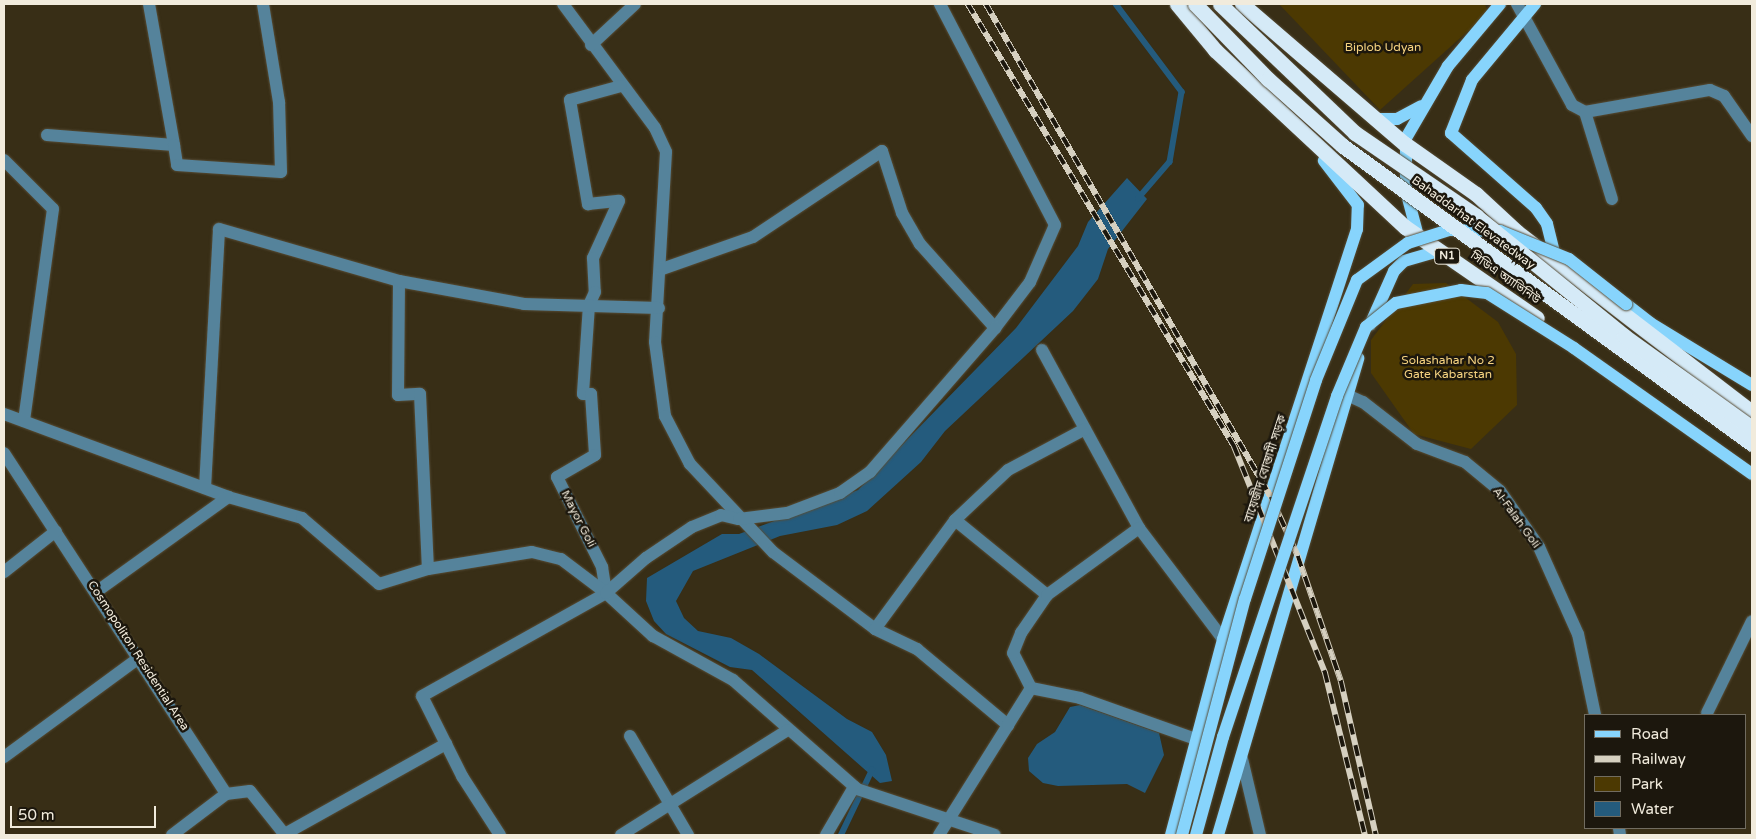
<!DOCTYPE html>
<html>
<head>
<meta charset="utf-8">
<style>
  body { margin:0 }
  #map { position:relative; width:1756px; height:839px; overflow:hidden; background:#382e16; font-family:"Varela Round","Noto Sans Bengali",sans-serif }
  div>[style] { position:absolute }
  .green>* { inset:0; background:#4c3902 }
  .water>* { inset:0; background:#245b7d }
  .stream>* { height:5.5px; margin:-2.75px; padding:0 2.75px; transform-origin:2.75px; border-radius:2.75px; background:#245b7d }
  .roads { filter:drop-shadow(0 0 1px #564c36) drop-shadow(0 0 1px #564c36) }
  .minor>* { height:12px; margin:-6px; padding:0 6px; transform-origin:6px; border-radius:6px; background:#55839b }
  .major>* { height:12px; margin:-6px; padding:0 6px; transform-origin:6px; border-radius:6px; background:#87d4fc }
  .highway>* { height:15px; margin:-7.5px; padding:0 7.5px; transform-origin:7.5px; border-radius:7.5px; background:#d5eaf7 }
  .rail>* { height:5.5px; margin-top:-2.75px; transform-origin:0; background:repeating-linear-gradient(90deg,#1c170d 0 11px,#d6d0c0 0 22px); box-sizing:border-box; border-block:1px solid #d6d0c0 }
  .bridges { filter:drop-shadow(0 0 1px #564c36) drop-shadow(0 0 1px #564c36) }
  .major-bridge>* { height:12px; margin:-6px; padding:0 6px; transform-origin:6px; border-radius:6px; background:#87d4fc }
  .highway-bridge>* { height:15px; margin:-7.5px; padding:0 7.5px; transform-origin:7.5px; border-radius:7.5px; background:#d5eaf7 }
  span { translate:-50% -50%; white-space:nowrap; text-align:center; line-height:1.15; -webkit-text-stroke:5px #1c170d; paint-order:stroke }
  .shield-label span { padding:1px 4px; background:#1c170d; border:1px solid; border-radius:4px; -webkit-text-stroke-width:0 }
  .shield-label { font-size:11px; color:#f1ebdc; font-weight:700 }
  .park-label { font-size:12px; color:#f6d380 }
  .street-label { font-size:12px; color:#f1ebdc }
  .frame { position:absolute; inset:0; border:5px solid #f1ebdc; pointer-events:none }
  .legend { position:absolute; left:1584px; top:714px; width:162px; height:115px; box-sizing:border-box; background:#1c170d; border:1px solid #716c60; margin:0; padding:6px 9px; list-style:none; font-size:15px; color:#f1ebdc }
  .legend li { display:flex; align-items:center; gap:10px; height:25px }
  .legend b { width:25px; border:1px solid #716c60 }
  .scale { position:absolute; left:10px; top:806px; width:146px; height:22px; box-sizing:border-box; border:2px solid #f1ebdc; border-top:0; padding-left:6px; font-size:15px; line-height:18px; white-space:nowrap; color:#f1ebdc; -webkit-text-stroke:4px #1c170d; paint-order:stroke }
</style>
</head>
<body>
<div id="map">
  <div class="green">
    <i style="clip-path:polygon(1279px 4px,1485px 4px,1488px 13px,1380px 110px)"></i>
    <i style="clip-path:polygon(1446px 283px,1498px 322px,1516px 354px,1517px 405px,1471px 449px,1414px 434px,1371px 373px,1371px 340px,1413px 284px)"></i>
  </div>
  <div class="water">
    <i style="clip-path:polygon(1127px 178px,1147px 199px,1108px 249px,1098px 279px,1073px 311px,945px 431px,921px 462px,867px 511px,837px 525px,780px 536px,693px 571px,676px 601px,684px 618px,698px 631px,731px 638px,759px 654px,847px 719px,872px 732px,886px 755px,892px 781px,880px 783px,752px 670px,730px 667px,666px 634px,654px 621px,646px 601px,647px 578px,722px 534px,739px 534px,858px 490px,1016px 328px,1078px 246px,1088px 222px)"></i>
    <i style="clip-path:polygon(1080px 705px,1159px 733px,1164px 755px,1145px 793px,1127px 784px,1058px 786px,1043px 783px,1029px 771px,1028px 758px,1037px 744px,1055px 732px,1070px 707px)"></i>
  </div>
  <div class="stream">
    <i style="left:1116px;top:4px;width:110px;rotate:53.1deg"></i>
    <i style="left:1182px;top:92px;width:71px;rotate:99.7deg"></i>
    <i style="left:1170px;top:162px;width:48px;rotate:130.7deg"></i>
    <i style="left:841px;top:835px;width:72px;rotate:-64.5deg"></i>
  </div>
  <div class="roads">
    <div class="minor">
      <i style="left:149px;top:4px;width:143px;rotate:79.9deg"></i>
      <i style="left:563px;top:4px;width:154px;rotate:53.4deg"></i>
      <i style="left:655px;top:128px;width:26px;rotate:65deg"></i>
      <i style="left:666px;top:152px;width:190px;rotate:93.3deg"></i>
      <i style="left:655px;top:342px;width:75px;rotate:82.3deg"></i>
      <i style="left:665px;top:416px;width:54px;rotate:62.5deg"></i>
      <i style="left:690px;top:464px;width:121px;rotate:46.7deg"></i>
      <i style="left:773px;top:552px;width:128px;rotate:37deg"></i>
      <i style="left:875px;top:629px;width:47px;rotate:25.5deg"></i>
      <i style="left:917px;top:649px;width:119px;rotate:39.9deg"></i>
      <i style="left:1008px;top:725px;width:130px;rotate:122.1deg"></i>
      <i style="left:1517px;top:4px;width:115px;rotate:61.4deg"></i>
      <i style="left:1572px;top:105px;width:15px;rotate:28deg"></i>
      <i style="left:1585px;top:112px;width:127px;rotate:-10deg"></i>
      <i style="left:1710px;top:90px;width:15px;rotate:23deg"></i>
      <i style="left:1724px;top:96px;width:49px;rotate:55deg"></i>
      <i style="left:591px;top:45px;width:60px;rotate:-43deg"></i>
      <i style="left:621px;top:86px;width:53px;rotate:164.6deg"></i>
      <i style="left:570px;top:100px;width:106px;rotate:80.2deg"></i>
      <i style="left:588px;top:204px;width:31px;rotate:-6deg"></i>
      <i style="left:619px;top:201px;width:63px;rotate:114.5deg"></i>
      <i style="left:593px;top:258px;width:34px;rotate:87deg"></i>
      <i style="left:595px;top:292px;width:14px;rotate:115deg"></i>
      <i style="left:589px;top:305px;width:89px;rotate:93.9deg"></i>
      <i style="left:583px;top:394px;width:8px"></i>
      <i style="left:591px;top:394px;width:61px;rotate:86.2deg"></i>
      <i style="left:595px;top:455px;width:44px;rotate:149.9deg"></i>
      <i style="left:557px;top:477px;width:101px;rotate:63.4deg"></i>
      <i style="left:602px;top:567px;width:26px;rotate:81deg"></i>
      <i style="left:606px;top:593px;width:64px;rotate:42.5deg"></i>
      <i style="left:653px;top:636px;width:91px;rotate:28.8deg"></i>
      <i style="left:733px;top:680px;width:165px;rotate:41.3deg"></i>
      <i style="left:857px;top:789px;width:145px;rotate:18.4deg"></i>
      <i style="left:1585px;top:112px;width:91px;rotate:72.8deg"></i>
      <i style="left:47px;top:135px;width:127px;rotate:4.5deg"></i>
      <i style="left:174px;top:145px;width:20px;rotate:81deg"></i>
      <i style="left:177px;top:165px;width:104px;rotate:3.9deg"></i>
      <i style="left:281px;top:172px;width:70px;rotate:-91.6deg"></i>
      <i style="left:279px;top:102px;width:99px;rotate:-99.3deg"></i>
      <i style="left:4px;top:160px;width:69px;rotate:45deg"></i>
      <i style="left:53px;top:209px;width:214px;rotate:97.8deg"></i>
      <i style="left:662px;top:269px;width:96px;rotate:-19.4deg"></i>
      <i style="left:753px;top:237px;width:155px;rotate:-33.7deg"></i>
      <i style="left:882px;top:151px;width:65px;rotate:72.1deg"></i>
      <i style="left:902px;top:213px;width:36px;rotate:60deg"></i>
      <i style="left:920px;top:244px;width:113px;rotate:48.2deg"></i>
      <i style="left:995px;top:328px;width:58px;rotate:-52.7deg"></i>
      <i style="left:1030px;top:282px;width:62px;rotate:-66.3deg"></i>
      <i style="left:1055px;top:225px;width:249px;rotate:-117.5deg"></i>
      <i style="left:399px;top:281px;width:114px;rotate:90.5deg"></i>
      <i style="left:398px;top:395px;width:22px;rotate:-3deg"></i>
      <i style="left:420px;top:394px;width:175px;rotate:87.4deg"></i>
      <i style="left:1042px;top:350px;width:203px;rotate:61.4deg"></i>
      <i style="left:1347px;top:395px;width:17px;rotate:24deg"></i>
      <i style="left:1363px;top:402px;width:68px;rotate:37.9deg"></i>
      <i style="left:1417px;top:444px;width:51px;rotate:20.6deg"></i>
      <i style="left:1465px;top:462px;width:45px;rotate:39.6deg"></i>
      <i style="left:1500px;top:491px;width:68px;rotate:55.1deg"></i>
      <i style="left:1539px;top:547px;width:95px;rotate:65.9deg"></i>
      <i style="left:1578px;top:634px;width:83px;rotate:78.1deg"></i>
      <i style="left:4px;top:414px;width:239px;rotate:20.3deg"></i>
      <i style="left:228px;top:497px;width:77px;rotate:15.8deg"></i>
      <i style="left:302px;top:518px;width:101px;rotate:40.6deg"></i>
      <i style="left:379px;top:584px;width:51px;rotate:-17deg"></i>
      <i style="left:428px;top:569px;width:105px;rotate:-9.3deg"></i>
      <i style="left:532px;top:552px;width:30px;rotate:14deg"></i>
      <i style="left:561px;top:559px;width:56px;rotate:37.1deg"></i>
      <i style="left:4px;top:453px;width:407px;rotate:56.9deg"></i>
      <i style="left:226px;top:794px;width:24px;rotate:-7deg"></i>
      <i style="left:250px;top:791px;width:56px;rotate:51.5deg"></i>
      <i style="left:205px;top:488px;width:259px;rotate:-86.9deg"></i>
      <i style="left:219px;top:229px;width:187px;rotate:16.1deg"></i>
      <i style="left:399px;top:281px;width:127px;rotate:10.4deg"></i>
      <i style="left:524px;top:304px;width:135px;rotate:1.7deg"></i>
      <i style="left:955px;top:520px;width:73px;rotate:-43.3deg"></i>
      <i style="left:1008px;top:470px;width:87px;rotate:-28deg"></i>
      <i style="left:4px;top:572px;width:66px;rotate:-38.3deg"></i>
      <i style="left:96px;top:592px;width:163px;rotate:-35.7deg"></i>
      <i style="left:875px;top:629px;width:135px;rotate:-53.7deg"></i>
      <i style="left:955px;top:520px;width:119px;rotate:39.2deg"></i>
      <i style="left:1031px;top:688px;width:39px;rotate:-117deg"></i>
      <i style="left:1013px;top:653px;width:22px;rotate:-68deg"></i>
      <i style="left:1021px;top:633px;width:46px;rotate:-55.6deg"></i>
      <i style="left:1047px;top:595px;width:114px;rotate:-36.1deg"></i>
      <i style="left:1139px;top:528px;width:139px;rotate:52.9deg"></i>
      <i style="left:1031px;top:688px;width:50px;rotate:11.5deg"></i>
      <i style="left:1080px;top:698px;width:123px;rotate:19.5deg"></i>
      <i style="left:1707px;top:713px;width:102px;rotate:-63.9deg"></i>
      <i style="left:1008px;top:725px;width:44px;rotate:-58.1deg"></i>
      <i style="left:630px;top:736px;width:115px;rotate:59.6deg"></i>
      <i style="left:4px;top:757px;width:167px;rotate:-36.3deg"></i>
      <i style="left:1242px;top:759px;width:78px;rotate:76.7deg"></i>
      <i style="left:1619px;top:828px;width:7px;rotate:82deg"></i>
      <i style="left:172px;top:835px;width:68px;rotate:-37.2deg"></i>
      <i style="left:283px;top:835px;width:187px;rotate:-29.2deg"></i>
      <i style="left:500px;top:835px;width:70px;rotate:-122.8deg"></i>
      <i style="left:462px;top:776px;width:89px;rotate:-116.6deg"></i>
      <i style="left:422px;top:696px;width:211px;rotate:-29.2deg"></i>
      <i style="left:606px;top:593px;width:53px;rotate:-41.2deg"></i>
      <i style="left:646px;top:558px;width:55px;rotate:-34deg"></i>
      <i style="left:692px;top:527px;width:31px;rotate:-22deg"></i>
      <i style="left:721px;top:515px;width:18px;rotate:13deg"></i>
      <i style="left:739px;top:519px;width:48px;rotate:-7.1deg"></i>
      <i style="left:787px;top:513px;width:57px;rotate:-20.7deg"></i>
      <i style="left:840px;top:493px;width:37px;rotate:-35deg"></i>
      <i style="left:870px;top:472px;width:191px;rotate:-49deg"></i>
      <i style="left:621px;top:835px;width:197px;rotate:-32.2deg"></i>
      <i style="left:826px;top:835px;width:56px;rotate:-59.7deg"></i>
    </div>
    <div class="major">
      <i style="left:1535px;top:4px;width:99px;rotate:129.7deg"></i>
      <i style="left:1472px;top:80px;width:57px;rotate:111.6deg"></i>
      <i style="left:1451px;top:133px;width:113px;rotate:41.4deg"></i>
      <i style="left:1536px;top:208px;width:19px;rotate:55deg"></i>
      <i style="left:1547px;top:224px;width:38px;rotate:76deg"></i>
      <i style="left:1375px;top:119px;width:22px"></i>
      <i style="left:1397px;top:119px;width:27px;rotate:-28deg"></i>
      <i style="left:1418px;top:236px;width:47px;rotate:-104.9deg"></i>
      <i style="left:1406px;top:191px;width:53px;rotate:-90deg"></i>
      <i style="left:1406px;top:138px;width:83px;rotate:-59.7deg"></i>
      <i style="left:1448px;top:66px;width:81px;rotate:-50deg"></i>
      <i style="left:1626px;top:304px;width:31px;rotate:38deg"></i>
      <i style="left:1650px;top:323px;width:119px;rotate:31.3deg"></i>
      <i style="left:1370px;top:325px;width:59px;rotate:-66deg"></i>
      <i style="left:1394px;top:271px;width:14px;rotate:-45deg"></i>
      <i style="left:1404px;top:261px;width:36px;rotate:-16deg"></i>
      <i style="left:1171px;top:835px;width:203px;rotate:-75.1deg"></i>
      <i style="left:1223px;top:639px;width:431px;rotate:-71.9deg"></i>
      <i style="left:1357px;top:229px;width:24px;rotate:-88deg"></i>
      <i style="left:1358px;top:205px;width:56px;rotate:-127.7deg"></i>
      <i style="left:1218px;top:835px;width:497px;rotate:-73.6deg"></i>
    </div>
    <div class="highway">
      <i style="left:1177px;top:4px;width:60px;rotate:50.4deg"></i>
      <i style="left:1215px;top:50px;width:260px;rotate:43deg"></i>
      <i style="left:1405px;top:227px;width:160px;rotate:34.6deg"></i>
      <i style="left:1242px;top:4px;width:215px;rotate:40.7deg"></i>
      <i style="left:1405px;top:144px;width:87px;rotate:35.2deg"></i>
      <i style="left:1476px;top:194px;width:56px;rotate:42.8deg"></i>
      <i style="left:1517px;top:232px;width:296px;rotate:37.5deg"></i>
    </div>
  </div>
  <div class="rail">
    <i style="left:968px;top:4px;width:516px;rotate:58.96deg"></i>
    <i style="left:1234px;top:446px;width:244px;rotate:68.1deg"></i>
    <i style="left:1325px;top:672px;width:168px;rotate:76.2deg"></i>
    <i style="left:986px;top:4px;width:569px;rotate:59.97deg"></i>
    <i style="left:1271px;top:497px;width:65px;rotate:65.4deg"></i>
    <i style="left:1298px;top:556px;width:132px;rotate:71deg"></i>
    <i style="left:1341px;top:681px;width:158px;rotate:77.2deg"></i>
  </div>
  <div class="bridges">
    <div class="major-bridge">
      <i style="left:1182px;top:835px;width:244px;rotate:-75.1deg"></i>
      <i style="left:1245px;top:599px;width:230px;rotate:-72deg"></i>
      <i style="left:1316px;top:380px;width:108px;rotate:-67.7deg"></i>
      <i style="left:1357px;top:280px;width:63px;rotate:-36deg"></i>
      <i style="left:1408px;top:243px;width:43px;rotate:-17.6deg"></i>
      <i style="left:1449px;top:230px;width:51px;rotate:1.1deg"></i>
      <i style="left:1500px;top:231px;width:74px;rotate:22.1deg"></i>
      <i style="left:1569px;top:259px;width:73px;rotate:38.3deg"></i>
      <i style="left:1196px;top:835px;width:102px;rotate:-74.6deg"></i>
      <i style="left:1223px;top:737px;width:360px;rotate:-71.5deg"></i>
      <i style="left:1337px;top:396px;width:75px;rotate:-67.2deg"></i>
      <i style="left:1366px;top:327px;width:38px;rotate:-39deg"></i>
      <i style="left:1396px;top:303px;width:66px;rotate:-11.3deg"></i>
      <i style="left:1461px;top:290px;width:26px;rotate:7deg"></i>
      <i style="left:1487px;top:293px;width:103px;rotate:32.3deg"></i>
      <i style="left:1574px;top:348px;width:218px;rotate:35.3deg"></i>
    </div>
    <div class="highway-bridge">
      <i style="left:1195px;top:4px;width:105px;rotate:45.8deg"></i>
      <i style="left:1268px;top:79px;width:101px;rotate:41.8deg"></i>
      <i style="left:1343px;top:146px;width:506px;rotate:36.08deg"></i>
      <i style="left:1220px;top:4px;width:187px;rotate:43.7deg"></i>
      <i style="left:1355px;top:133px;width:147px;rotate:34.4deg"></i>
      <i style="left:1476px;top:216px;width:191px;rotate:39deg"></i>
      <i style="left:1624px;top:336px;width:158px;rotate:35.7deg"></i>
    </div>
  </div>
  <div class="shield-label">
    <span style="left:1447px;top:256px">N1</span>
  </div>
  <div class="park-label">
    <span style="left:1383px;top:48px">Biplob Udyan</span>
    <span style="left:1448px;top:368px">Solashahar No 2<br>Gate Kabarstan</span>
  </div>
  <div class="street-label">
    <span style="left:1473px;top:223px;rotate:36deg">Bahaddarhat Elevatedway</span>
    <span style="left:1505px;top:278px;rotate:35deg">সিডিএ অ্যাভিনিউ</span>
    <span style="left:1266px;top:469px;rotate:-72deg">বায়েজীদ বোস্তামী সড়ক</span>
    <span style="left:1516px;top:518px;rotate:54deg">Al-Falah Goli</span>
    <span style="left:578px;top:519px;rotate:63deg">Mayor Goli</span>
    <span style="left:138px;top:656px;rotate:57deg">Cosmopoliton Residential Area</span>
  </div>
  <div class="frame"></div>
  <ul class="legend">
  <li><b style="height:6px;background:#87d4fc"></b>Road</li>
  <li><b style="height:6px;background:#d6d0c0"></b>Railway</li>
  <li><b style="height:14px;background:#4c3902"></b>Park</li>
  <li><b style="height:14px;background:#245b7d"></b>Water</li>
  </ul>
  <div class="scale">50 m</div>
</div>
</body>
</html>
